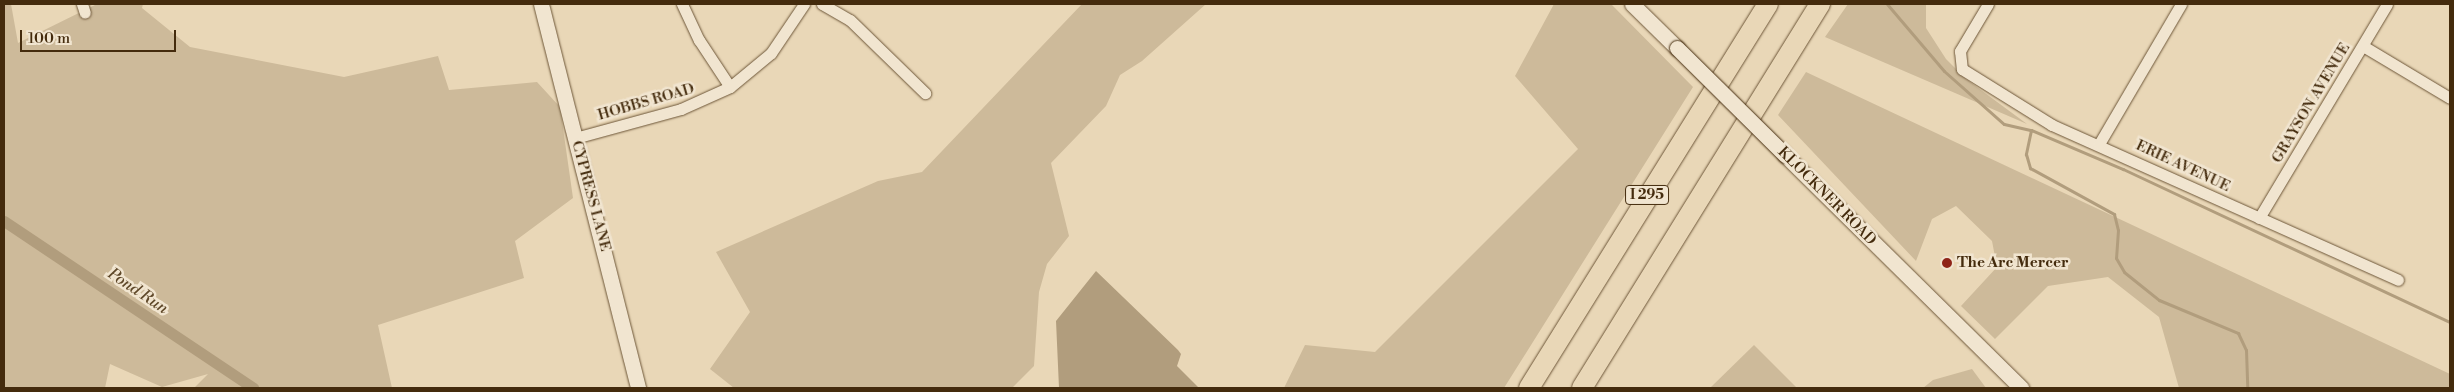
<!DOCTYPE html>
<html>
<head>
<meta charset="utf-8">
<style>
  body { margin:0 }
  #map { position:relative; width:2454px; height:392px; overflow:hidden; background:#e9d7b7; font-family:"Libre Bodoni",serif }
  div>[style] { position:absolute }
  .green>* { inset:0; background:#cdba9a }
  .water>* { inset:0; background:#b19d7d }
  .stream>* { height:3px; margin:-1.5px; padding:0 1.5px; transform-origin:1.5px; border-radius:1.5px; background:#b19d7d }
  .canal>* { height:11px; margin:-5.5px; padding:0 5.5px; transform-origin:5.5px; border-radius:5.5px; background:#b19d7d }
  .roads { filter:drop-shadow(0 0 1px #6d5638) drop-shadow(0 0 1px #6d5638) }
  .street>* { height:11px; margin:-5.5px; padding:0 5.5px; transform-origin:5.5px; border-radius:5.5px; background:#f1e5d0 }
  .secondary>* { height:15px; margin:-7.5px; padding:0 7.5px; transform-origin:7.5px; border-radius:7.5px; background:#f1e5d0 }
  .highway>* { height:20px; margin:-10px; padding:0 10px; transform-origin:10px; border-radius:10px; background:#e9d7b7 }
  .bridges { filter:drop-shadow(0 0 1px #442b0d) drop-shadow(0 0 1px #442b0d) }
  .secondary-bridge>* { height:15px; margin:-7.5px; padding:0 7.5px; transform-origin:7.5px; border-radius:7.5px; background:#f1e5d0 }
  .dots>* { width:14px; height:14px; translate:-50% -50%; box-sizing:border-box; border:2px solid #f1e5d0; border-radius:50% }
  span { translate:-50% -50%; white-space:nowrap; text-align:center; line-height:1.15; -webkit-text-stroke:5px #f1e5d0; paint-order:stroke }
  .shield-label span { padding:1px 4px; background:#f1e5d0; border:1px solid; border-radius:4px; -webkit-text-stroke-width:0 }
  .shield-label { font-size:14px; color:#442b0d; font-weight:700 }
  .street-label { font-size:15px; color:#442b0d }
  .poi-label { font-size:15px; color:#442b0d; font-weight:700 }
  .left { translate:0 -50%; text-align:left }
  .water-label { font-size:16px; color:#5f4829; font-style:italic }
  .frame { position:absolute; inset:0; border:5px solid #442b0d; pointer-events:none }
  .scale { position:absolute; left:20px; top:30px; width:156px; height:22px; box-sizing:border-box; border:2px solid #442b0d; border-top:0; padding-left:6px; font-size:15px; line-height:18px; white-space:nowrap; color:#442b0d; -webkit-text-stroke:4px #f1e5d0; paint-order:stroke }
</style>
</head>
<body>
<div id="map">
  <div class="green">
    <i style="clip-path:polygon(4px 4px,11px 4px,18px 43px,97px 4px,143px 4px,142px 8px,190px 47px,344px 77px,438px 56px,449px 90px,537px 82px,560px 107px,573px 198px,515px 241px,524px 278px,378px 325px,392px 388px,194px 388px,208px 374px,162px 387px,110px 364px,105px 388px,4px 388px)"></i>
    <i style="clip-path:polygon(1082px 4px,1206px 4px,1142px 61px,1120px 75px,1106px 106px,1051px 163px,1069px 236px,1047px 264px,1039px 292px,1034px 366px,1012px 388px,734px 388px,710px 369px,750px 312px,716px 252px,878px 181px,922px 172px)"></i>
    <i style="clip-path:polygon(1554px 4px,1611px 4px,1693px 87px,1504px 388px,1284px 388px,1305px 345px,1375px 352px,1578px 149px,1515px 76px)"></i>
    <i style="clip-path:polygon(1848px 4px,1926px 4px,1926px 28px,1946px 59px,1966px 79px,2027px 124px,1825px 37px)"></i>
    <i style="clip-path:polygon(1806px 72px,2450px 374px,2450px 388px,2179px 388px,2159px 317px,2108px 277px,2048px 286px,1995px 339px,1961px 306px,1997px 267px,1992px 241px,1956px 206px,1932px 219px,1916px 261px,1778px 115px)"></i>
    <i style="clip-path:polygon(1754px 345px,1797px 388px,1710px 388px)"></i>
    <i style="clip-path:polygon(1972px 369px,1986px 388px,1923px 388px,1933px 380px)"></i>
  </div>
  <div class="water">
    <i style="clip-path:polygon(1096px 271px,1178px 350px,1181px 354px,1177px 366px,1199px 388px,1059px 388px,1056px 321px)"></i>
  </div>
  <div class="stream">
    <i style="left:1887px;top:4px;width:88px;rotate:49.6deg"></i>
    <i style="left:1944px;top:71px;width:80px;rotate:41.5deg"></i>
    <i style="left:2004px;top:124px;width:28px;rotate:13deg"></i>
    <i style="left:2031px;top:130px;width:100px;rotate:23deg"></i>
    <i style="left:2123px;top:169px;width:361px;rotate:25.1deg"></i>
    <i style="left:2031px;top:130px;width:25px;rotate:102deg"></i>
    <i style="left:2026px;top:154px;width:15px;rotate:74deg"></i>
    <i style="left:2030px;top:168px;width:96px;rotate:28.7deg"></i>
    <i style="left:2114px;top:214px;width:16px;rotate:76deg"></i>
    <i style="left:2118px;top:230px;width:28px;rotate:94deg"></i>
    <i style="left:2116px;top:258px;width:16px;rotate:60deg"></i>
    <i style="left:2124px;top:272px;width:45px;rotate:38.7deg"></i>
    <i style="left:2159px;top:300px;width:86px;rotate:22.7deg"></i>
    <i style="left:2238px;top:333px;width:19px;rotate:65deg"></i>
    <i style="left:2246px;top:350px;width:38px;rotate:88deg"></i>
  </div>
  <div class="canal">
    <i style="left:4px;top:221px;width:300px;rotate:33.8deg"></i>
  </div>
  <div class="roads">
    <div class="street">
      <i style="left:82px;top:4px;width:9px;rotate:72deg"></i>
      <i style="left:682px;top:4px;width:40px;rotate:65deg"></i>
      <i style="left:699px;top:40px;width:56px;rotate:56.6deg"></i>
      <i style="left:822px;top:4px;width:32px;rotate:30deg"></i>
      <i style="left:850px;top:20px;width:105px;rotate:44.2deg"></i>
      <i style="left:1988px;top:4px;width:55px;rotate:120.8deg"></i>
      <i style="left:1960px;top:51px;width:18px;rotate:84deg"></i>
      <i style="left:1962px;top:69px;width:106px;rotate:31.9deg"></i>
      <i style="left:2052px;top:125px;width:379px;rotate:24.1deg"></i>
      <i style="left:2363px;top:46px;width:101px;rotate:30.9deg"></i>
      <i style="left:575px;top:138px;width:110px;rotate:-15.3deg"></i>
      <i style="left:681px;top:109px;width:54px;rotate:-24.2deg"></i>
      <i style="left:730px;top:87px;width:53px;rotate:-39.7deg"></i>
      <i style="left:771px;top:53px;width:59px;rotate:-56deg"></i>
      <i style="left:2099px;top:144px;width:162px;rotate:-59.6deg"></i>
      <i style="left:2259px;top:218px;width:249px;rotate:-59.1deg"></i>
    </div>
    <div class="secondary">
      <i style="left:541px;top:4px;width:396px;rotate:75.8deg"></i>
      <i style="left:1632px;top:4px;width:63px;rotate:44.4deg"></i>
      <i style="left:1785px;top:155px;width:332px;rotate:44.6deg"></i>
    </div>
    <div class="highway">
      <i style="left:1529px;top:388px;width:452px;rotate:-58.1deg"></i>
      <i style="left:1582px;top:388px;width:452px;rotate:-58.2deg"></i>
    </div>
  </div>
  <div class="bridges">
    <div class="secondary-bridge">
      <i style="left:1677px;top:48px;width:152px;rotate:44.7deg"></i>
    </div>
  </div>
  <div class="dots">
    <i style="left:1947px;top:263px;background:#8f2418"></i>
  </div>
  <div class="shield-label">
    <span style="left:1647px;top:195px">I 295</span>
  </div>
  <div class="street-label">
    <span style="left:646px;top:102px;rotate:-16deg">HOBBS ROAD</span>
    <span style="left:2311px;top:103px;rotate:-59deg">GRAYSON AVENUE</span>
    <span style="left:2183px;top:166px;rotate:25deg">ERIE AVENUE</span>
    <span style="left:591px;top:196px;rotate:75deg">CYPRESS LANE</span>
    <span style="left:1827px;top:196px;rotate:45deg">KLOCKNER ROAD</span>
  </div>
  <div class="poi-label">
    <span class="left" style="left:1957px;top:263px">The Arc Mercer</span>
  </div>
  <div class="water-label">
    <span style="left:138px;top:291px;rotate:34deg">Pond Run</span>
  </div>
  <div class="frame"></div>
  <div class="scale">100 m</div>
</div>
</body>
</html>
